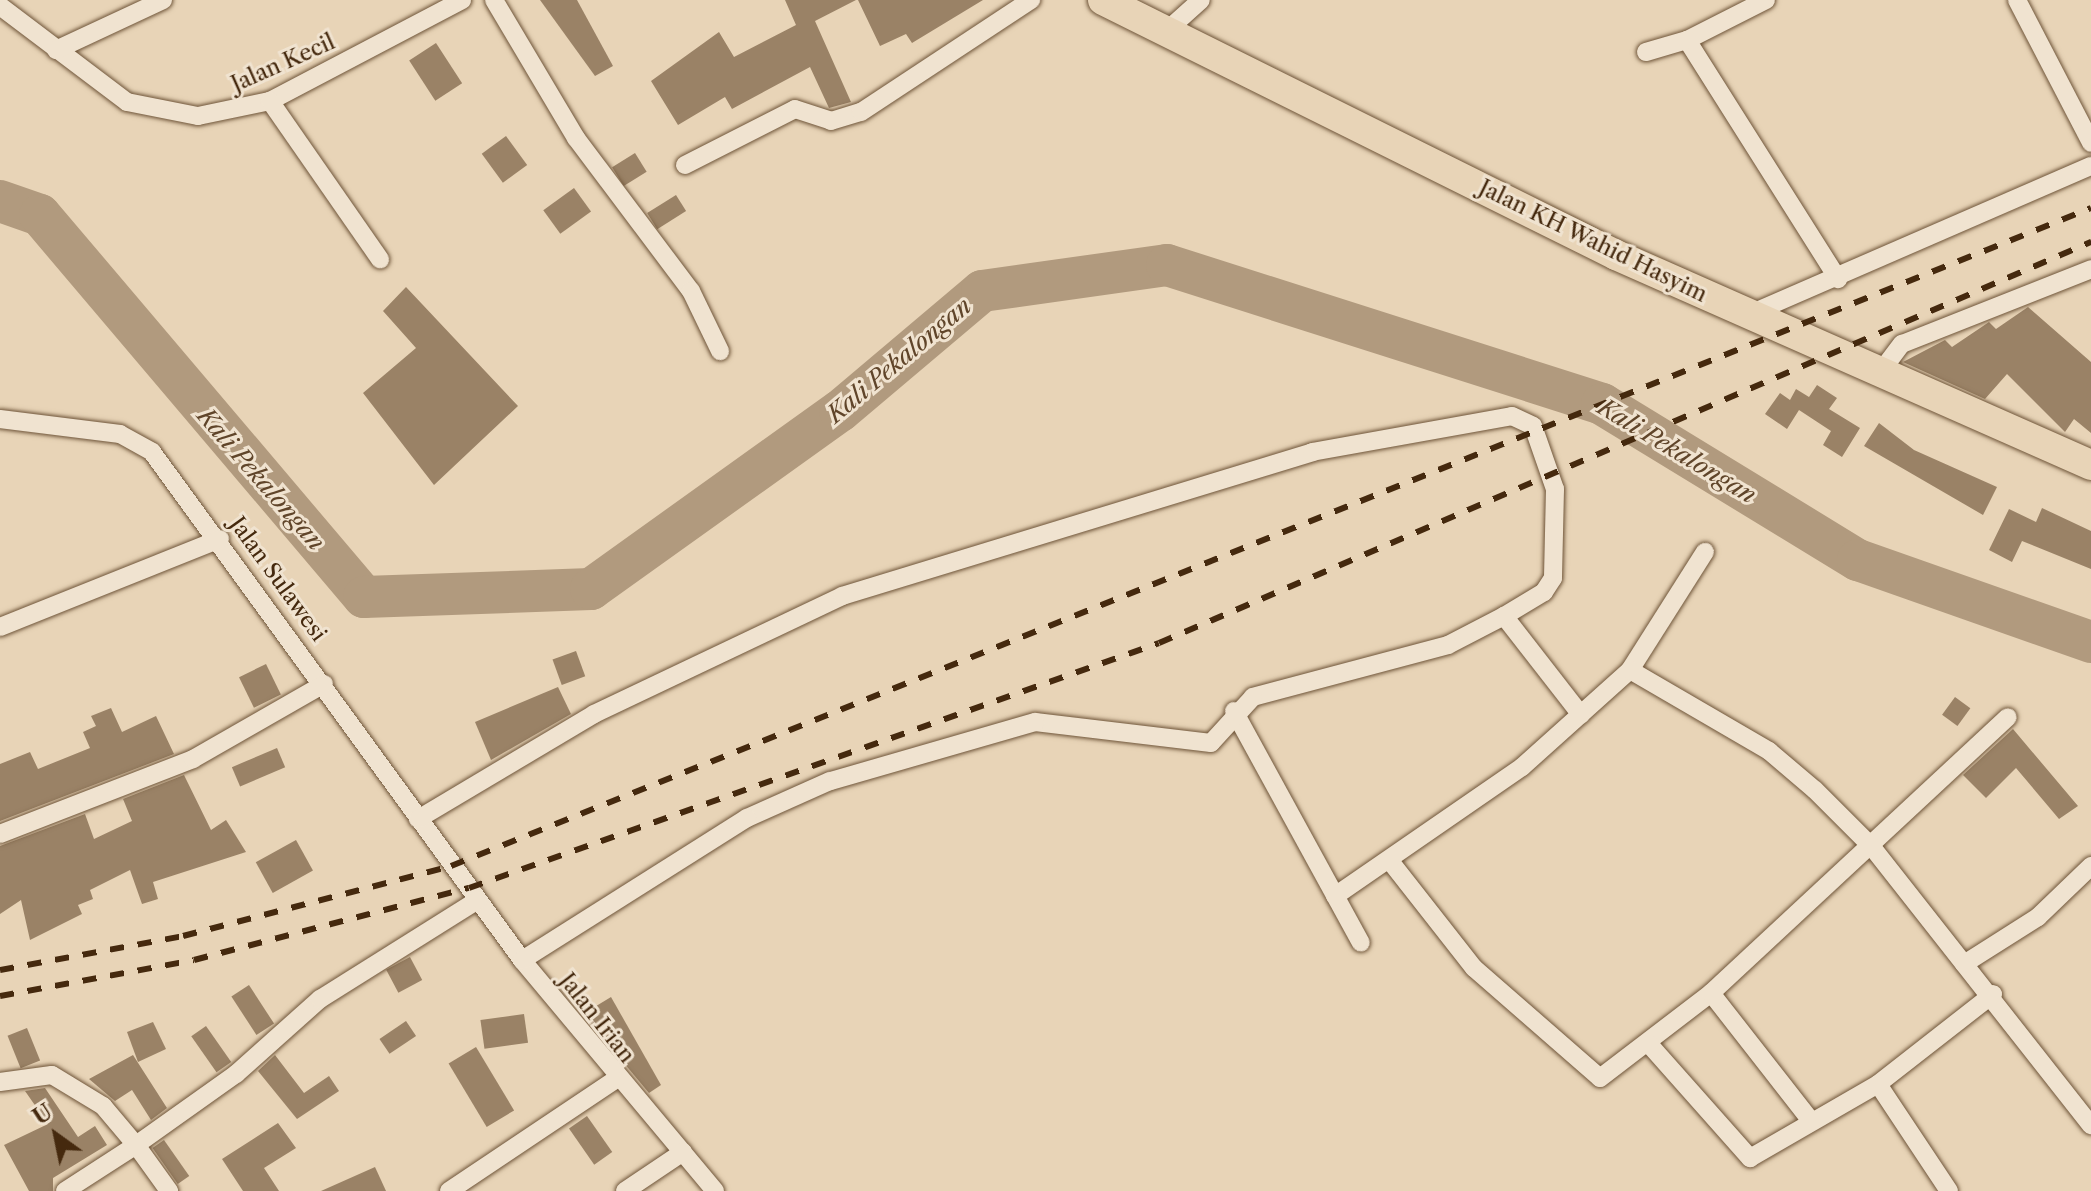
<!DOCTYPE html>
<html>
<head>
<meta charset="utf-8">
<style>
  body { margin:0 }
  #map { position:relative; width:2091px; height:1191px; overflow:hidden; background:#e8d4b7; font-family:"Libre Caslon Text",serif }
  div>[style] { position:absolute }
  .river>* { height:42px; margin:-21px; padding:0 21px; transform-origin:21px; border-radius:21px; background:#b19a7e }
  .building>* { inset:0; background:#9a8266; transform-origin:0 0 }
  .roads { filter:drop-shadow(0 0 2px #6e5438) drop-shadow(0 0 2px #6e5438) }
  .minor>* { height:18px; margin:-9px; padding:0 9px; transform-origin:9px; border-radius:9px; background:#f0e3d0 }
  .primary>* { height:30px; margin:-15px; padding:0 15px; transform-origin:15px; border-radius:15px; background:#e8d4b7 }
  .rail>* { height:6px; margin-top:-3px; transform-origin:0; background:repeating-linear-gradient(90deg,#45290e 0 14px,transparent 0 28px) }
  span { translate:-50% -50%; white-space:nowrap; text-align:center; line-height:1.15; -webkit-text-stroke:6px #f0e3d0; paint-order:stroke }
  .street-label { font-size:22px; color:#45290e }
  .water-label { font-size:24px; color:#60452a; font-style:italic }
  .north { position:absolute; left:16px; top:1095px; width:80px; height:80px; -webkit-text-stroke:6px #f0e3d0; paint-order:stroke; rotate:327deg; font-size:22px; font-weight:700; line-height:32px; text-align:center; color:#45290e }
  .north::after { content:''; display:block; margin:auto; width:28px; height:36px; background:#45290e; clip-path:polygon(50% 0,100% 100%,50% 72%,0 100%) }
</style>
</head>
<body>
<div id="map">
  <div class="river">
    <i style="left:0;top:201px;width:42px;rotate:19.3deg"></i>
    <i style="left:40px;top:215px;width:501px;rotate:49.7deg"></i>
    <i style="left:364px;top:597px;width:227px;rotate:-2deg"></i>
    <i style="left:591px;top:589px;width:306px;rotate:-35.6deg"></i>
    <i style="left:840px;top:411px;width:186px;rotate:-40.2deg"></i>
    <i style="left:982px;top:291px;width:187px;rotate:-8deg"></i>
    <i style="left:1167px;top:265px;width:457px;rotate:17.7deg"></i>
    <i style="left:1602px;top:404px;width:300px;rotate:31.4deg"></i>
    <i style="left:1858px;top:560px;width:247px;rotate:19.4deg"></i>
  </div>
  <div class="building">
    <i style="clip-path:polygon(540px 0,577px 0,613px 66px,595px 76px)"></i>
    <i style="clip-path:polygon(785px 0,856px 0,815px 21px,851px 102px,829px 108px,810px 67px,732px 109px,725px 97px,678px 125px,651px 81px,719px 32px,734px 57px,796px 25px)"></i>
    <i style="clip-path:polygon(858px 0,983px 0,912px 43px,906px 34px,880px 46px)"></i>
    <i style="left:436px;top:43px;width:48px;height:32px;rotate:57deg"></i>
    <i style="left:506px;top:136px;width:36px;height:30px;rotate:54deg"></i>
    <i style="left:635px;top:153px;width:22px;height:27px;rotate:58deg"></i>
    <i style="left:574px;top:188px;width:29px;height:38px;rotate:54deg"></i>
    <i style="left:676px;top:195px;width:19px;height:34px;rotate:58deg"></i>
    <i style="clip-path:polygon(406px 287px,518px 406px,434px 485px,363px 393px,416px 348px,383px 311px)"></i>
    <i style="clip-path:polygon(2028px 307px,2091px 362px,2091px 433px,2074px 419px,2065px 432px,2007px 374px,1985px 399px,1903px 362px,1945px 340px,1952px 347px,1989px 322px,1996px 329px)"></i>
    <i style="clip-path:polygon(1817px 385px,1837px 398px,1829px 409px,1860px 428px,1842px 457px,1823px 445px,1831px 431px,1799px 410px,1787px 429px,1765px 414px,1780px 393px,1790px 400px,1796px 389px,1809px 397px)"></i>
    <i style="clip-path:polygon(1879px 423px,1914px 450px,1997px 487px,1983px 515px,1864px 446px)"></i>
    <i style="clip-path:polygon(2042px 508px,2091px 531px,2091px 569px,2022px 541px,2012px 562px,1989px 550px,2009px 509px,2036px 522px)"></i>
    <i style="left:576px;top:651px;width:27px;height:25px;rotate:70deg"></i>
    <i style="left:266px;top:664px;width:34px;height:30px;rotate:64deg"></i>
    <i style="clip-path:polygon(558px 687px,571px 714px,491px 760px,475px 722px)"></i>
    <i style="left:1955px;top:697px;width:19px;height:22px;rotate:36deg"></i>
    <i style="clip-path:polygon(111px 708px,122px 732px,156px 716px,174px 754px,0 821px,0 764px,30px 752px,38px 769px,90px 748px,83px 732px,96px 726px,91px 716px)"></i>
    <i style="clip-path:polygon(2013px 729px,2078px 806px,2059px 819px,2016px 768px,1986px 798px,1963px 775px)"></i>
    <i style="left:277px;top:748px;width:21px;height:49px;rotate:67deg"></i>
    <i style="clip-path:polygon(184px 775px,211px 830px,226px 820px,246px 852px,153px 882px,158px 899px,142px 904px,130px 870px,90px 890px,93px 899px,78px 905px,82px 914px,30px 940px,21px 900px,0 914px,0 846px,85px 814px,94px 839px,132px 821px,123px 799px)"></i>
    <i style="left:296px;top:840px;width:35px;height:46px;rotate:61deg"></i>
    <i style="left:410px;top:957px;width:26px;height:27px;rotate:62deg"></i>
    <i style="left:249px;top:985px;width:46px;height:21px;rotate:57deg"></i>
    <i style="clip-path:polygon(611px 997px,661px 1085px,649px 1093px,583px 1014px)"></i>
    <i style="left:524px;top:1014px;width:29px;height:44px;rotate:82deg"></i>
    <i style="left:406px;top:1021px;width:18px;height:32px;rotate:56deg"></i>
    <i style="clip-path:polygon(153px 1022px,166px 1049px,138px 1062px,127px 1032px)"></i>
    <i style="left:206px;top:1026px;width:44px;height:18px;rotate:55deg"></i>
    <i style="left:27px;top:1028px;width:35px;height:21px;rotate:68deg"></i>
    <i style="left:476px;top:1047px;width:74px;height:32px;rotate:59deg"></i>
    <i style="clip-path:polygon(133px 1055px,167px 1108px,151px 1120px,132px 1090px,115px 1101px,89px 1079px)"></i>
    <i style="clip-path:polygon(275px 1055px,304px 1093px,329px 1076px,339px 1091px,297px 1119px,258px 1071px)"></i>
    <i style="clip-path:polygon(45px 1088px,78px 1137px,95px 1126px,107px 1145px,53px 1178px,53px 1191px,29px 1191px,4px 1145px,48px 1124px,25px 1091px)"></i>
    <i style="left:587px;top:1116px;width:44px;height:22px;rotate:55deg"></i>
    <i style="clip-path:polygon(278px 1123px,296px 1148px,264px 1168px,279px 1191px,243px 1191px,222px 1159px)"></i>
    <i style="left:164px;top:1140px;width:44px;height:14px;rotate:55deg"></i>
    <i style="clip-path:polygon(375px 1167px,386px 1191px,321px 1191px)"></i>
  </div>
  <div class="roads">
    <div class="minor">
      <i style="left:494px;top:0;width:161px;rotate:59.3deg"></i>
      <i style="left:576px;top:138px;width:191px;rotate:53.1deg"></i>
      <i style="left:691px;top:291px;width:67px;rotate:64.2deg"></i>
      <i style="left:1766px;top:0;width:89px;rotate:153.1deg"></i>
      <i style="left:1687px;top:40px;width:283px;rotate:57.7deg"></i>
      <i style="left:2017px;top:0;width:161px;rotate:62.6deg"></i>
      <i style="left:0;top:6px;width:159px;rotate:37.1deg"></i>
      <i style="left:127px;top:102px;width:72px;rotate:11.2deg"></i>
      <i style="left:198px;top:116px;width:74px;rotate:-11.8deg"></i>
      <i style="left:270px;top:101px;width:217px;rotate:-27.7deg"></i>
      <i style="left:1162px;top:35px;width:52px;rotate:-41.9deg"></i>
      <i style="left:56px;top:50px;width:118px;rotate:-25deg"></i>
      <i style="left:1646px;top:52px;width:43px;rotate:-16.3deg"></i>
      <i style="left:270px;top:101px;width:193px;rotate:55.2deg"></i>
      <i style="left:685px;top:165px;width:123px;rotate:-27deg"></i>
      <i style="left:795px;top:109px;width:38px;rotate:18deg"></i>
      <i style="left:831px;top:121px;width:31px;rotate:-17deg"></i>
      <i style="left:861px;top:112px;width:204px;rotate:-33.4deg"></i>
      <i style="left:1748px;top:315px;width:374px;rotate:-23.5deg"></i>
      <i style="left:1879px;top:374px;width:38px;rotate:-53deg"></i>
      <i style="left:1902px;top:344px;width:203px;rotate:-21.6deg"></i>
      <i style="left:0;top:419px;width:121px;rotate:7.1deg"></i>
      <i style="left:120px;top:434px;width:37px;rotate:29deg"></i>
      <i style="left:152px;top:452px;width:628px;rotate:53.93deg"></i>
      <i style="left:522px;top:960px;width:301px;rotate:50.1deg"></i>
      <i style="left:1504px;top:616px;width:125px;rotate:52.1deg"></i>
      <i style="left:0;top:627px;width:237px;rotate:-21.8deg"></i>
      <i style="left:1630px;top:670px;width:140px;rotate:-57.6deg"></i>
      <i style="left:1234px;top:711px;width:264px;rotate:61.3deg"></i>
      <i style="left:418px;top:819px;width:205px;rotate:-30.8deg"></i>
      <i style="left:594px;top:714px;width:275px;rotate:-25.4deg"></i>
      <i style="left:842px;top:596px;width:492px;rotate:-17deg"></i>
      <i style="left:1312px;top:452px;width:203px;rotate:-10.2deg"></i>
      <i style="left:1512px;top:416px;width:23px;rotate:25deg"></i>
      <i style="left:1533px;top:426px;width:67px;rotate:70.8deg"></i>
      <i style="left:1555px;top:489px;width:89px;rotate:91.3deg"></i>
      <i style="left:1553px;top:578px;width:17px;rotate:123deg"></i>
      <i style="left:1544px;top:592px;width:47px;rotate:149deg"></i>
      <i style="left:1504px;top:616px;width:63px;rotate:152.6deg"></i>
      <i style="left:1448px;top:645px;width:202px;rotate:165.1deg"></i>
      <i style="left:1253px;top:697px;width:62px;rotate:132.4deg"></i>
      <i style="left:1211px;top:743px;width:177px;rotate:-173.2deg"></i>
      <i style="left:1035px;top:722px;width:213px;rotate:163.9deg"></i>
      <i style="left:830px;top:781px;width:91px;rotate:156deg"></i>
      <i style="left:747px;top:818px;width:266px;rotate:147.7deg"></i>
      <i style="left:0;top:834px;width:207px;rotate:-21.2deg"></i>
      <i style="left:193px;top:759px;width:151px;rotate:-29.8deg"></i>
      <i style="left:1390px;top:861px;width:136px;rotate:51.9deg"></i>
      <i style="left:1474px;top:968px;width:167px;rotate:41.1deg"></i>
      <i style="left:1600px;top:1078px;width:140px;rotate:-37.4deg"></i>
      <i style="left:1711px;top:993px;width:405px;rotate:-42.9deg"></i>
      <i style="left:1335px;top:896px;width:227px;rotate:-34.6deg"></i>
      <i style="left:1522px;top:767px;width:145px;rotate:-41.9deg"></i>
      <i style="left:1630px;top:670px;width:161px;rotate:30.2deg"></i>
      <i style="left:1769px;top:751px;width:60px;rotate:40.3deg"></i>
      <i style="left:1815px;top:790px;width:81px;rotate:45deg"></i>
      <i style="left:1872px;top:847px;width:354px;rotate:51.8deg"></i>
      <i style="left:1964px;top:964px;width:88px;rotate:-32.4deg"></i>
      <i style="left:2038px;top:917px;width:74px;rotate:-43.9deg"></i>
      <i style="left:1711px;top:993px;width:162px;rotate:52deg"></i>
      <i style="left:1648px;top:1043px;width:154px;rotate:48.4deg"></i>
      <i style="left:1750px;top:1158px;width:148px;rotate:-30deg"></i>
      <i style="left:0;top:1082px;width:52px;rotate:-7.7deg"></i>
      <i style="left:52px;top:1075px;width:60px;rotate:31.3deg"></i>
      <i style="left:103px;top:1106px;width:51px;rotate:49.8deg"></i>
      <i style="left:136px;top:1145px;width:123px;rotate:-35.4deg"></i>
      <i style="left:236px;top:1074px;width:113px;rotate:-41.8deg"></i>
      <i style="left:320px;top:999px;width:186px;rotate:-32.1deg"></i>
      <i style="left:65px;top:1191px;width:85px;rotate:-32.9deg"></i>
      <i style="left:136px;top:1145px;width:57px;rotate:54.3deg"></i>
      <i style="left:449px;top:1191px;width:200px;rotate:-33.8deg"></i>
      <i style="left:625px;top:1191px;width:70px;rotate:-33.9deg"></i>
      <i style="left:1949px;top:1191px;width:128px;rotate:-123.6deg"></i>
      <i style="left:1878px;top:1084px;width:146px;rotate:-38deg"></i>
    </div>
    <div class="primary">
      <i style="left:1103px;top:0;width:573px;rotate:26.43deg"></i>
      <i style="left:1616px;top:255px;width:519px;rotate:23.85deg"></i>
    </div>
  </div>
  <div class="rail">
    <i style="left:0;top:970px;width:186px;rotate:-10.5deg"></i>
    <i style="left:183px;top:936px;width:277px;rotate:-14.6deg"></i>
    <i style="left:451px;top:866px;width:1767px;rotate:-21.86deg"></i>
    <i style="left:0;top:996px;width:197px;rotate:-10.5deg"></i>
    <i style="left:194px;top:960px;width:284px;rotate:-14.7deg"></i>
    <i style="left:469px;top:888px;width:732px;rotate:-19.55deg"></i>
    <i style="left:1159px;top:643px;width:1015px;rotate:-23.28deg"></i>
  </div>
  <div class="street-label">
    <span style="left:283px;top:63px;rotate:-24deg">Jalan Kecil</span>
    <span style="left:1593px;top:241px;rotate:26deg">Jalan KH Wahid Hasyim</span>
    <span style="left:278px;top:579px;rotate:54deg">Jalan Sulawesi</span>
    <span style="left:597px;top:1018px;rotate:52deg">Jalan Irian</span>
  </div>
  <div class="water-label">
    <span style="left:899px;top:360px;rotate:-40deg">Kali Pekalongan</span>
    <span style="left:1677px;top:451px;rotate:31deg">Kali Pekalongan</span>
    <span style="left:261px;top:479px;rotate:49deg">Kali Pekalongan</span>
  </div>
  <div class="north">U</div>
</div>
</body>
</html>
